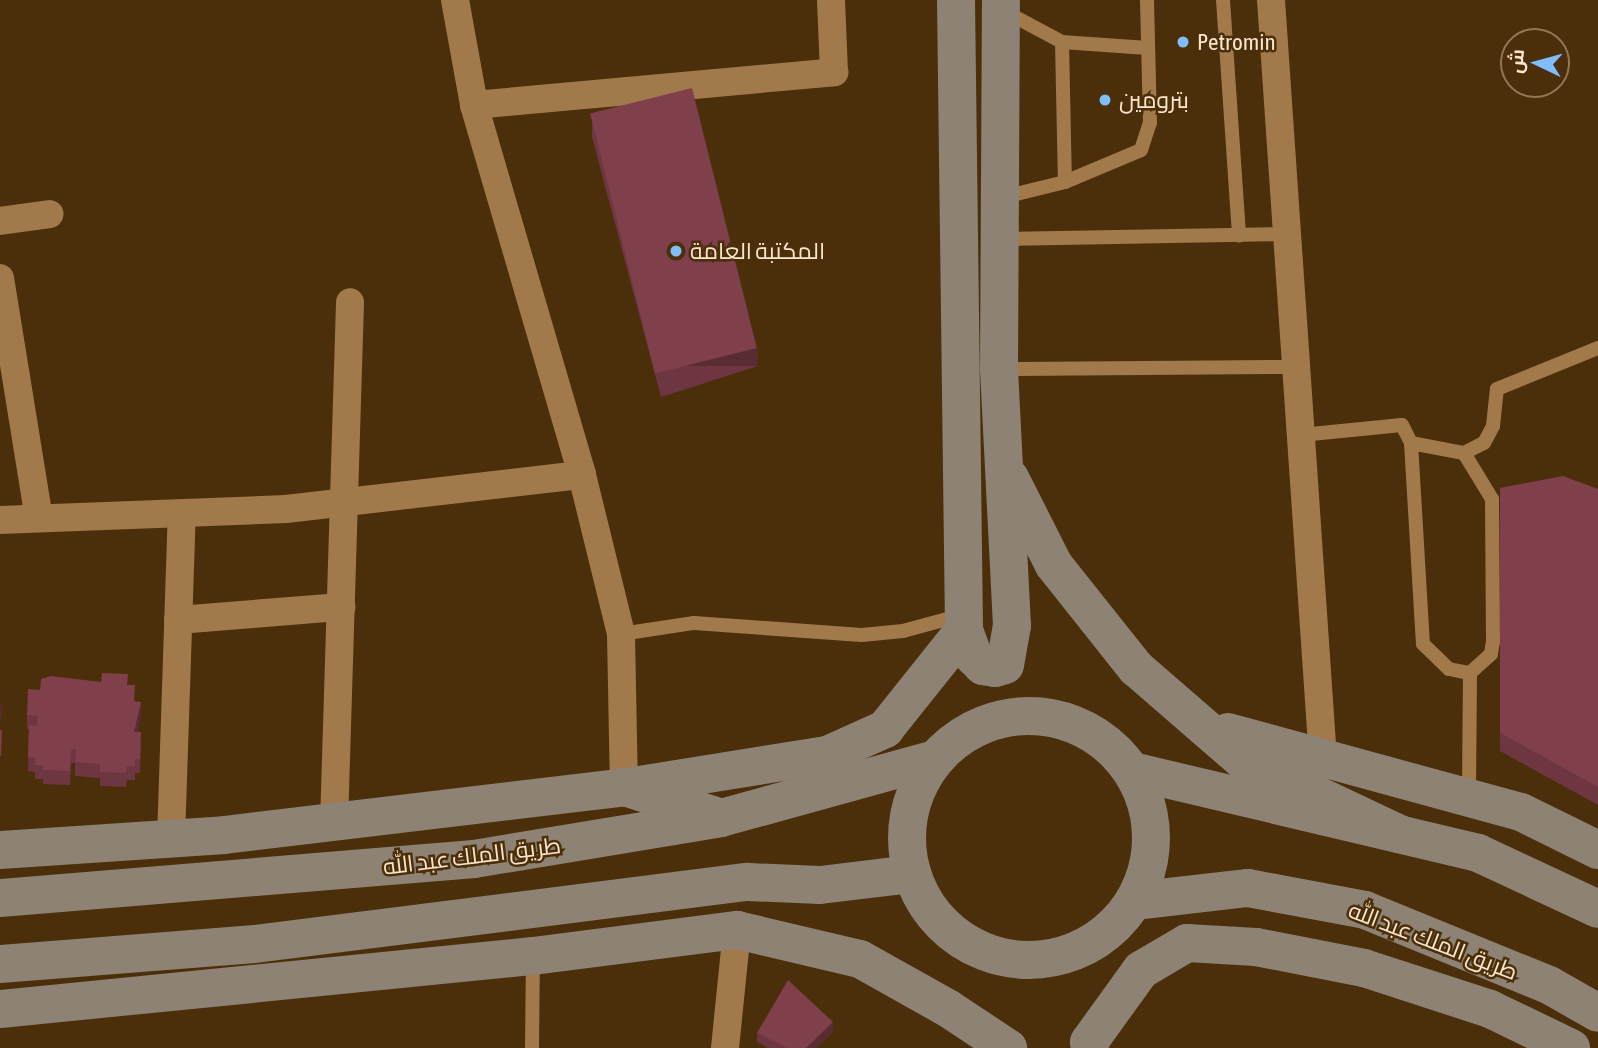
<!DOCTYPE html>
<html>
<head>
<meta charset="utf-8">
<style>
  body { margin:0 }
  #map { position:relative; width:1598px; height:1048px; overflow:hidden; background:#4a2f0a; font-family:"Asap Condensed",Cairo,sans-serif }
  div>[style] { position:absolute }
  .lane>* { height:14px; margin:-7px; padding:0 7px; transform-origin:7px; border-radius:7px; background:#a1794b }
  .street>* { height:28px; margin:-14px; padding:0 14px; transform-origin:14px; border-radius:14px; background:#a1794b }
  .secondary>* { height:38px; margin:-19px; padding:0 19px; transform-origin:19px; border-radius:19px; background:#8d8273 }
  .secondary>.ring { margin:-19px; padding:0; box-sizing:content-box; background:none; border:38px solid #8d8273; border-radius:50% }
  .wall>* { inset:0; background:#6d3640 }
  .shaded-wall>* { inset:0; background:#592c34; transform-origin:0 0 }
  .building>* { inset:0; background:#7f3f4b; transform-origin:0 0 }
  .dots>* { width:19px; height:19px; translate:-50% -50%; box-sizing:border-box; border:4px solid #4a2f0a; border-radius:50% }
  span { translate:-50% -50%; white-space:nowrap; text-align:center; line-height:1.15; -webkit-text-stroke:5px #4a2f0a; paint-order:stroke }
  .poi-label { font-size:23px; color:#fae4cc }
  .left { translate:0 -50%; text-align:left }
  .street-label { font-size:23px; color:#fae4cc }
  .north { position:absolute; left:1500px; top:28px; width:70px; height:70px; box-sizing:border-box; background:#4a2f0a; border:2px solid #907758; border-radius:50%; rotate:275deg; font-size:19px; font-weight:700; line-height:28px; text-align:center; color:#fae4cc }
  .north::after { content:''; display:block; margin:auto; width:24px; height:32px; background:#80bdfa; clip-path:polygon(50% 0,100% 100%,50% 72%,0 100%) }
</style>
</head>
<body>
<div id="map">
  <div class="lane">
    <i style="left:1223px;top:0;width:236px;rotate:86.1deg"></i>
    <i style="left:1004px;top:11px;width:66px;rotate:28.1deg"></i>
    <i style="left:1062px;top:42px;width:86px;rotate:4deg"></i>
    <i style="left:1062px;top:42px;width:140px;rotate:88.8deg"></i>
    <i style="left:1000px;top:198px;width:67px;rotate:-13.8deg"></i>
    <i style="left:1065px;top:182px;width:82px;rotate:-22.8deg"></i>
    <i style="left:1141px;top:150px;width:28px;rotate:-72deg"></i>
    <i style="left:1150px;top:123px;width:123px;rotate:-91.4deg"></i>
    <i style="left:1000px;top:239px;width:287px;rotate:-1deg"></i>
    <i style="left:1001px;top:369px;width:295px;rotate:-0.4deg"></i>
    <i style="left:1301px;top:435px;width:101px;rotate:-5.7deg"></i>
    <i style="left:1402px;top:425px;width:20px;rotate:63deg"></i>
    <i style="left:1411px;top:443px;width:54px;rotate:10.7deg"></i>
    <i style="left:1464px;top:453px;width:22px;rotate:-27deg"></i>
    <i style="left:1484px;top:443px;width:19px;rotate:-62deg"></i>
    <i style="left:1493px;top:426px;width:37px;rotate:-84deg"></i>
    <i style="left:1497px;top:389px;width:109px;rotate:-22.1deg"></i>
    <i style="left:1411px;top:443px;width:201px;rotate:86.6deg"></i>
    <i style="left:1423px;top:644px;width:36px;rotate:44deg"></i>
    <i style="left:1449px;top:669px;width:21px;rotate:11deg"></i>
    <i style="left:1464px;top:453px;width:54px;rotate:58.7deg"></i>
    <i style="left:1492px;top:499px;width:142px;rotate:89.6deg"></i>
    <i style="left:1493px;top:641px;width:13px;rotate:99deg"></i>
    <i style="left:1491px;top:654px;width:28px;rotate:138deg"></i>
    <i style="left:1470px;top:673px;width:122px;rotate:90.5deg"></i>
    <i style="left:621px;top:634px;width:74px;rotate:-8.6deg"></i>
    <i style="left:694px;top:623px;width:168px;rotate:4.1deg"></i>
    <i style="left:862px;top:635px;width:41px;rotate:-5.6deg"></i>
    <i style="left:903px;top:631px;width:61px;rotate:-15.2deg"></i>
    <i style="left:532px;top:1048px;width:90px;rotate:-89.4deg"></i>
  </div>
  <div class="street">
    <i style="left:455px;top:0;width:107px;rotate:79.7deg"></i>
    <i style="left:474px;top:105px;width:385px;rotate:73.7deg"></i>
    <i style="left:582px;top:475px;width:164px;rotate:76.2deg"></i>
    <i style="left:621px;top:634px;width:153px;rotate:88.9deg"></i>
    <i style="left:1271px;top:0;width:760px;rotate:86.08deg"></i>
    <i style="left:474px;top:105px;width:362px;rotate:-5.2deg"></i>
    <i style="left:834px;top:72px;width:72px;rotate:-92.4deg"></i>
    <i style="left:0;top:221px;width:50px;rotate:-8deg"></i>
    <i style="left:0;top:278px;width:243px;rotate:80.8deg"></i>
    <i style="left:0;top:520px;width:286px;rotate:-2.2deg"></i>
    <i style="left:286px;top:509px;width:298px;rotate:-6.6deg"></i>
    <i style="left:178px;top:620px;width:164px;rotate:-4.6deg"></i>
    <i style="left:334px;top:824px;width:522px;rotate:-88.24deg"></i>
    <i style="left:171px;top:839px;width:326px;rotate:-88.1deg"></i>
    <i style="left:725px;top:1048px;width:119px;rotate:-84.2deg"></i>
  </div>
  <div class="secondary">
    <i style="left:956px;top:0;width:630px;rotate:89.27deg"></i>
    <i style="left:964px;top:630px;width:29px;rotate:70deg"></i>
    <i style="left:974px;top:657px;width:13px;rotate:45deg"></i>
    <i style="left:983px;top:666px;width:12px;rotate:9deg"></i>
    <i style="left:995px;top:668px;width:10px;rotate:-17deg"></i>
    <i style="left:1005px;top:665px;width:40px;rotate:-80deg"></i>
    <i style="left:1012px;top:626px;width:257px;rotate:-92.9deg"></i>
    <i style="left:999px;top:369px;width:369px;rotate:-89.7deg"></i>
    <i style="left:1010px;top:478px;width:97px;rotate:63.2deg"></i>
    <i style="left:1054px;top:565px;width:132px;rotate:51.5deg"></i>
    <i style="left:1136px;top:668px;width:139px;rotate:40.9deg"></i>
    <i style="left:1241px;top:759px;width:176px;rotate:25.3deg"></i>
    <i class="ring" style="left:907px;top:716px;width:206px;height:206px"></i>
    <i style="left:1228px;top:732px;width:304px;rotate:15.3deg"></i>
    <i style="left:1521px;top:812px;width:86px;rotate:26.3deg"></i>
    <i style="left:1132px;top:771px;width:356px;rotate:13.3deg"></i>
    <i style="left:1478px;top:853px;width:132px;rotate:25deg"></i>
    <i style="left:633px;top:786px;width:196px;rotate:-9.1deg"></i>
    <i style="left:827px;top:755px;width:64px;rotate:-24.1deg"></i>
    <i style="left:885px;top:729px;width:127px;rotate:-51.4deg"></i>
    <i style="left:0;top:850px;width:225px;rotate:-3.8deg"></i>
    <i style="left:224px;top:835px;width:403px;rotate:-6.8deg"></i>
    <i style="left:624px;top:787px;width:96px;rotate:17.5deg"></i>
    <i style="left:0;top:898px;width:476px;rotate:-4.7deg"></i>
    <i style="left:474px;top:859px;width:250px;rotate:-9.4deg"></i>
    <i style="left:721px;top:818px;width:222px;rotate:-15.4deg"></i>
    <i style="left:1134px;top:901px;width:115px;rotate:-6.5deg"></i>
    <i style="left:1248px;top:888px;width:119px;rotate:10.6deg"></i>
    <i style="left:1365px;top:910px;width:199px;rotate:22.2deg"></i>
    <i style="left:1549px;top:985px;width:56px;rotate:29.7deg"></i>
    <i style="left:0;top:964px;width:256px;rotate:-4.5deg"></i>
    <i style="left:255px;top:944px;width:497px;rotate:-7.2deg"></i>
    <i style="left:748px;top:882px;width:72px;rotate:2.4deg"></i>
    <i style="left:820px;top:885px;width:93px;rotate:-6.8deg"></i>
    <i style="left:0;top:1009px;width:536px;rotate:-5.68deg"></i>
    <i style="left:533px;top:956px;width:206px;rotate:-7.3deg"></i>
    <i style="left:737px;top:930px;width:126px;rotate:13.3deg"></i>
    <i style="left:860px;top:959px;width:102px;rotate:29.3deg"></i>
    <i style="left:949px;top:1009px;width:71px;rotate:33.5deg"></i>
    <i style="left:1090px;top:1048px;width:6px;rotate:-99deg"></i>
    <i style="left:1089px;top:1042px;width:89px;rotate:-54.2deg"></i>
    <i style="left:1141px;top:970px;width:53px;rotate:-30.4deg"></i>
    <i style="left:1187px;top:943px;width:69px;rotate:3.3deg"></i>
    <i style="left:1256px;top:947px;width:110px;rotate:11deg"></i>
    <i style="left:1364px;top:968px;width:133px;rotate:18deg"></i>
    <i style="left:1490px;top:1009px;width:90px;rotate:25.7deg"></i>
  </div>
  <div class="wall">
    <i style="clip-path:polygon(592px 119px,758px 366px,661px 397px,592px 137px)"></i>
    <i style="clip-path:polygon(1500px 488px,1598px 489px,1598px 805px,1500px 751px)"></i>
    <i style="clip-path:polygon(128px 685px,141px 716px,137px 732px,141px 746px,140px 773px,135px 773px,135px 780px,127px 780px,126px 787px,100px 786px,100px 778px,75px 776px,75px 763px,71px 763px,70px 785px,43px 784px,43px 779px,35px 779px,35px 772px,28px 771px,29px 729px,27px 729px,27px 715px,40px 690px)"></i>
    <i style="clip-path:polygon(833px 1032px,816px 1048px,768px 1048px,757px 1042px,757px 1033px)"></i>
  </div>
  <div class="shaded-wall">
    <i style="left:758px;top:348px;width:18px;height:102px;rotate:90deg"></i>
    <i style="clip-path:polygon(2px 699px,2px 713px,0 722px,0 708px)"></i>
    <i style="clip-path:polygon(141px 702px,141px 716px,134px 746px,134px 732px)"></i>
    <i style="clip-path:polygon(833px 1022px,833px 1032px,816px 1048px,806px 1048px)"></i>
  </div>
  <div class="building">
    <i style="left:692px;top:88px;width:268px;height:105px;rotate:76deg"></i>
    <i style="clip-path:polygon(1563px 476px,1598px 489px,1598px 787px,1500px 733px,1500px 488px)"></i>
    <i style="clip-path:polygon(102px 673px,128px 674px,127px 685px,135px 685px,134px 701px,141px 702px,134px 732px,141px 732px,140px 759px,135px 759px,135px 766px,127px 766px,126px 773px,100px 772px,100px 764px,75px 762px,76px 749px,71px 749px,70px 771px,43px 770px,43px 765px,35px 765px,35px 758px,28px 757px,29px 725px,37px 726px,38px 716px,27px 715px,28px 689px,40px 690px,41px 679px,51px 676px,101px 682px)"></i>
    <i style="clip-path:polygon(0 730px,2px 730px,1px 756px,0 756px)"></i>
    <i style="clip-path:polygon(788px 980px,833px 1022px,806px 1048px,787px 1048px,757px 1033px)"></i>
  </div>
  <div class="dots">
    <i style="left:1183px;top:42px;background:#80bdfa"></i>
    <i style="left:1105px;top:100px;background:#80bdfa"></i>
    <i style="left:676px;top:251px;background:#80bdfa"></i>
  </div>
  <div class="poi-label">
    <span class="left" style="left:1197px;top:42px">Petromin</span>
    <span class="left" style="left:1119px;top:100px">بترومين</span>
    <span class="left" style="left:690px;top:251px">المكتبة العامة</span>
  </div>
  <div class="street-label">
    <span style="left:472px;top:856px;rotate:-7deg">طريق الملك عبد الله</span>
    <span style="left:1433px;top:941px;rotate:21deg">طريق الملك عبد الله</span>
  </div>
  <div class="north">ش</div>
</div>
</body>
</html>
